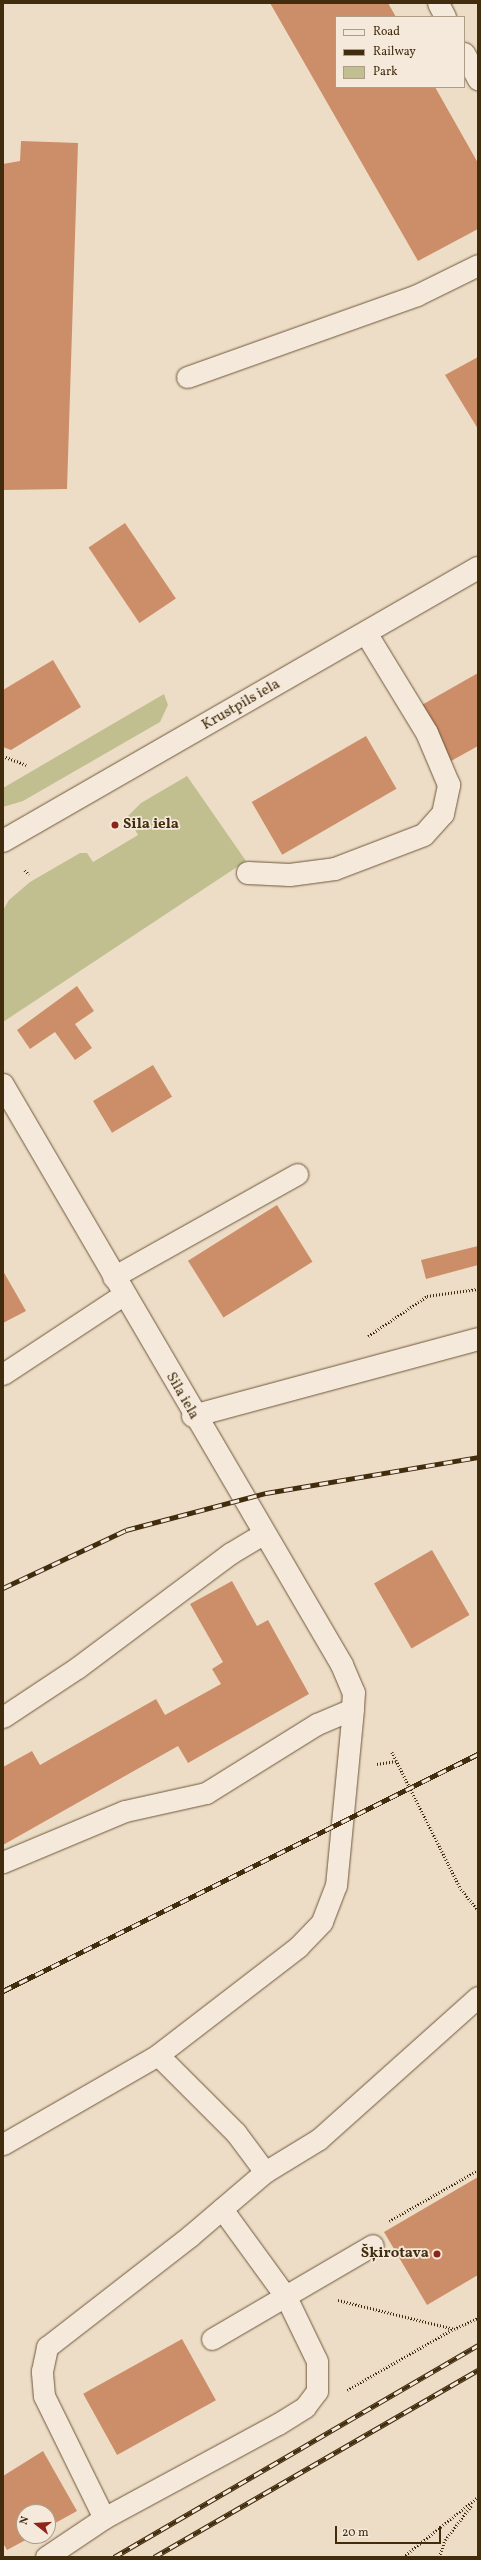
<!DOCTYPE html>
<html>
<head>
<meta charset="utf-8">
<style>
  body { margin:0 }
  #map { position:relative; width:481px; height:2560px; overflow:hidden; background:#eeddc6; font-family:Vollkorn,serif }
  div>[style] { position:absolute }
  .green>* { inset:0; background:#c1be90 }
  .building>* { inset:0; background:#cc8e69; transform-origin:0 0 }
  .path>* { height:2.5px; margin-top:-1.25px; transform-origin:0; background:repeating-linear-gradient(90deg,#422c0e 0 1px,transparent 0 3px) }
  .roads { filter:drop-shadow(0 0 1px #6d583c) drop-shadow(0 0 1px #6d583c) }
  .lane>* { height:21px; margin:-10.5px; padding:0 10.5px; transform-origin:10.5px; border-radius:10.5px; background:#f4e9da }
  .street>* { height:22px; margin:-11px; padding:0 11px; transform-origin:11px; border-radius:11px; background:#f4e9da }
  .secondary>* { height:22px; margin:-11px; padding:0 11px; transform-origin:11px; border-radius:11px; background:#f4e9da }
  .rail>* { height:4.5px; margin-top:-2.25px; transform-origin:0; background:repeating-linear-gradient(90deg,#f4e9da 0 9px,#422c0e 0 18px); box-sizing:border-box; border-block:1px solid #422c0e }
  .dots>* { width:11px; height:11px; translate:-50% -50%; box-sizing:border-box; border:2px solid #f4e9da; border-radius:50% }
  span { translate:-50% -50%; white-space:nowrap; text-align:center; line-height:1.15; -webkit-text-stroke:3.5px #f4e9da; paint-order:stroke }
  .street-label { font-size:15px; color:#422c0e }
  .poi-label { font-size:15px; color:#422c0e; font-weight:700 }
  .left { translate:0 -50%; text-align:left }
  .right { translate:-100% -50%; text-align:right }
  .frame { position:absolute; inset:0; border:4px solid #422c0e; pointer-events:none }
  .legend { position:absolute; left:335px; top:16px; width:130px; height:72px; box-sizing:border-box; background:#f4e9da; border:1px solid #ad9d88; margin:0; padding:5px 7px; list-style:none; font-size:12px; color:#422c0e }
  .legend li { display:flex; align-items:center; gap:8px; height:20px }
  .legend b { width:20px; border:1px solid #ad9d88 }
  .north { position:absolute; left:16px; top:2504px; width:40px; height:40px; box-sizing:border-box; background:#f4e9da; border:1px solid #ad9d88; border-radius:50%; rotate:287deg; font-size:11px; font-weight:700; line-height:16px; text-align:center; color:#422c0e }
  .north::after { content:''; display:block; margin:auto; width:14px; height:18px; background:#8f2418; clip-path:polygon(50% 0,100% 100%,50% 72%,0 100%) }
  .scale { position:absolute; left:335px; top:2526px; width:106px; height:18px; box-sizing:border-box; border:2px solid #422c0e; border-top:0; padding-left:5px; font-size:12px; line-height:14px; white-space:nowrap; color:#422c0e; -webkit-text-stroke:3px #f4e9da; paint-order:stroke }
</style>
</head>
<body>
<div id="map">
  <div class="green">
    <i style="clip-path:polygon(164px 694px,168px 705px,160px 722px,23px 801px,3px 807px,3px 788px)"></i>
    <i style="clip-path:polygon(187px 776px,246px 861px,3px 1022px,3px 910px,9px 900px,30px 882px,80px 853px,87px 853px,93px 862px,138px 835px,128px 816px,141px 803px)"></i>
  </div>
  <div class="building">
    <i style="clip-path:polygon(270px 3px,388px 3px,396px 17px,336px 17px,336px 87px,435px 87px,478px 163px,478px 229px,418px 261px)"></i>
    <i style="clip-path:polygon(21px 141px,78px 143px,67px 489px,3px 490px,3px 164px,20px 161px)"></i>
    <i style="clip-path:polygon(478px 357px,478px 429px,445px 375px)"></i>
    <i style="left:125px;top:523px;width:91px;height:44px;rotate:56deg"></i>
    <i style="clip-path:polygon(53px 660px,81px 707px,11px 750px,3px 747px,3px 690px)"></i>
    <i style="clip-path:polygon(478px 673px,478px 746px,451px 761px,420px 706px)"></i>
    <i style="left:366px;top:736px;width:61px;height:132px;rotate:60deg"></i>
    <i style="clip-path:polygon(77px 986px,94px 1011px,75px 1024px,92px 1048px,75px 1060px,55px 1032px,30px 1049px,17px 1030px)"></i>
    <i style="left:153px;top:1065px;width:37px;height:70px;rotate:59deg"></i>
    <i style="left:277px;top:1205px;width:67px;height:105px;rotate:58deg"></i>
    <i style="clip-path:polygon(478px 1246px,478px 1265px,426px 1279px,421px 1260px)"></i>
    <i style="clip-path:polygon(3px 1271px,26px 1311px,3px 1323px)"></i>
    <i style="left:432px;top:1550px;width:75px;height:67px;rotate:60deg"></i>
    <i style="clip-path:polygon(232px 1581px,257px 1626px,268px 1620px,309px 1694px,188px 1763px,178px 1746px,3px 1845px,3px 1767px,32px 1751px,40px 1765px,156px 1699px,165px 1715px,221px 1684px,212px 1669px,223px 1662px,190px 1604px)"></i>
    <i style="clip-path:polygon(478px 2177px,478px 2275px,427px 2305px,384px 2232px)"></i>
    <i style="left:182px;top:2339px;width:70px;height:113px;rotate:61deg"></i>
    <i style="clip-path:polygon(43px 2451px,77px 2511px,48px 2527px,48px 2512px,24px 2512px,24px 2536px,33px 2536px,7px 2550px,3px 2543px,3px 2476px)"></i>
  </div>
  <div class="path">
    <i style="left:3px;top:756px;width:25px;rotate:21deg"></i>
    <i style="left:25px;top:870px;width:6px;rotate:51deg"></i>
    <i style="left:368px;top:1336px;width:71px;rotate:-34.1deg"></i>
    <i style="left:427px;top:1296px;width:51px;rotate:-7.8deg"></i>
    <i style="left:392px;top:1752px;width:153px;rotate:63.3deg"></i>
    <i style="left:461px;top:1889px;width:27px;rotate:51deg"></i>
    <i style="left:377px;top:1764px;width:19px;rotate:-9deg"></i>
    <i style="left:389px;top:2221px;width:103px;rotate:-29.8deg"></i>
    <i style="left:338px;top:2300px;width:120px;rotate:14deg"></i>
    <i style="left:454px;top:2329px;width:26px;rotate:-25deg"></i>
    <i style="left:347px;top:2390px;width:122px;rotate:-29.9deg"></i>
    <i style="left:403px;top:2557px;width:96px;rotate:-38.7deg"></i>
    <i style="left:439px;top:2557px;width:18px;rotate:-71deg"></i>
    <i style="left:445px;top:2540px;width:43px;rotate:-52.6deg"></i>
  </div>
  <div class="roads">
    <div class="lane">
      <i style="left:438px;top:3px;width:16px;rotate:63deg"></i>
      <i style="left:464px;top:53px;width:30px;rotate:62deg"></i>
      <i style="left:187px;top:377px;width:244px;rotate:-19.6deg"></i>
      <i style="left:417px;top:295px;width:68px;rotate:-26.2deg"></i>
      <i style="left:113px;top:1277px;width:211px;rotate:-29.2deg"></i>
      <i style="left:3px;top:1374px;width:144px;rotate:-33.4deg"></i>
      <i style="left:3px;top:1717px;width:89px;rotate:-33.5deg"></i>
      <i style="left:77px;top:1668px;width:192px;rotate:-36.8deg"></i>
      <i style="left:231px;top:1553px;width:39px;rotate:-31deg"></i>
      <i style="left:3px;top:1862px;width:132px;rotate:-22.7deg"></i>
      <i style="left:125px;top:1811px;width:83px;rotate:-12.5deg"></i>
      <i style="left:206px;top:1793px;width:131px;rotate:-31.9deg"></i>
      <i style="left:317px;top:1724px;width:39px;rotate:-23deg"></i>
      <i style="left:353px;top:1709px;width:177px;rotate:95.5deg"></i>
      <i style="left:336px;top:1885px;width:40px;rotate:111deg"></i>
      <i style="left:322px;top:1922px;width:35px;rotate:134deg"></i>
      <i style="left:298px;top:1947px;width:177px;rotate:142.4deg"></i>
      <i style="left:158px;top:2055px;width:179px;rotate:150.1deg"></i>
      <i style="left:265px;top:2172px;width:63px;rotate:-31.4deg"></i>
      <i style="left:319px;top:2139px;width:213px;rotate:-41.8deg"></i>
      <i style="left:212px;top:2339px;width:186px;rotate:-30.3deg"></i>
      <i style="left:104px;top:2518px;width:198px;rotate:-28.4deg"></i>
      <i style="left:278px;top:2424px;width:32px;rotate:-32deg"></i>
      <i style="left:305px;top:2407px;width:20px;rotate:-53deg"></i>
      <i style="left:317px;top:2391px;width:30px;rotate:-90deg"></i>
      <i style="left:317px;top:2361px;width:71px;rotate:-115.8deg"></i>
      <i style="left:286px;top:2297px;width:109px;rotate:-126deg"></i>
      <i style="left:46px;top:2557px;width:70px;rotate:-33.9deg"></i>
      <i style="left:104px;top:2518px;width:136px;rotate:-116.2deg"></i>
      <i style="left:44px;top:2396px;width:25px;rotate:-95deg"></i>
      <i style="left:42px;top:2371px;width:25px;rotate:-78deg"></i>
      <i style="left:47px;top:2347px;width:181px;rotate:-37.8deg"></i>
      <i style="left:190px;top:2236px;width:99px;rotate:-40.5deg"></i>
      <i style="left:265px;top:2172px;width:49px;rotate:-126.6deg"></i>
      <i style="left:236px;top:2133px;width:110px;rotate:-135deg"></i>
    </div>
    <div class="street">
      <i style="left:248px;top:873px;width:42px;rotate:2.7deg"></i>
      <i style="left:290px;top:875px;width:45px;rotate:-7.6deg"></i>
      <i style="left:335px;top:869px;width:95px;rotate:-20.9deg"></i>
      <i style="left:424px;top:835px;width:28px;rotate:-48deg"></i>
      <i style="left:443px;top:814px;width:30px;rotate:-78deg"></i>
      <i style="left:449px;top:785px;width:56px;rotate:-112.9deg"></i>
      <i style="left:427px;top:733px;width:117px;rotate:-121.4deg"></i>
      <i style="left:3px;top:1085px;width:672px;rotate:59.69deg"></i>
      <i style="left:342px;top:1665px;width:30px;rotate:67deg"></i>
      <i style="left:354px;top:1693px;width:16px;rotate:94deg"></i>
      <i style="left:193px;top:1416px;width:295px;rotate:-15.1deg"></i>
    </div>
    <div class="secondary">
      <i style="left:3px;top:841px;width:548px;rotate:-29.89deg"></i>
    </div>
  </div>
  <div class="rail">
    <i style="left:3px;top:1588px;width:136px;rotate:-25.2deg"></i>
    <i style="left:126px;top:1530px;width:145px;rotate:-14.8deg"></i>
    <i style="left:266px;top:1493px;width:215px;rotate:-9.6deg"></i>
    <i style="left:3px;top:1991px;width:531px;rotate:-26.52deg"></i>
    <i style="left:114px;top:2557px;width:421px;rotate:-30.2deg"></i>
    <i style="left:154px;top:2557px;width:374px;rotate:-30deg"></i>
  </div>
  <div class="dots">
    <i style="left:115px;top:825px;background:#8f2418"></i>
    <i style="left:437px;top:2254px;background:#8f2418"></i>
  </div>
  <div class="street-label">
    <span style="left:241px;top:705px;rotate:-30deg">Krustpils iela</span>
    <span style="left:182px;top:1396px;rotate:60deg">Sila iela</span>
  </div>
  <div class="poi-label">
    <span class="left" style="left:123px;top:825px">Sila iela</span>
    <span class="right" style="left:429px;top:2254px">Šķirotava</span>
  </div>
  <div class="frame"></div>
  <ul class="legend">
  <li><b style="height:5px;background:#f4e9da"></b>Road</li>
  <li><b style="height:5px;background:#422c0e"></b>Railway</li>
  <li><b style="height:11px;background:#c1be90"></b>Park</li>
  </ul>
  <div class="north">N</div>
  <div class="scale">20 m</div>
</div>
</body>
</html>
